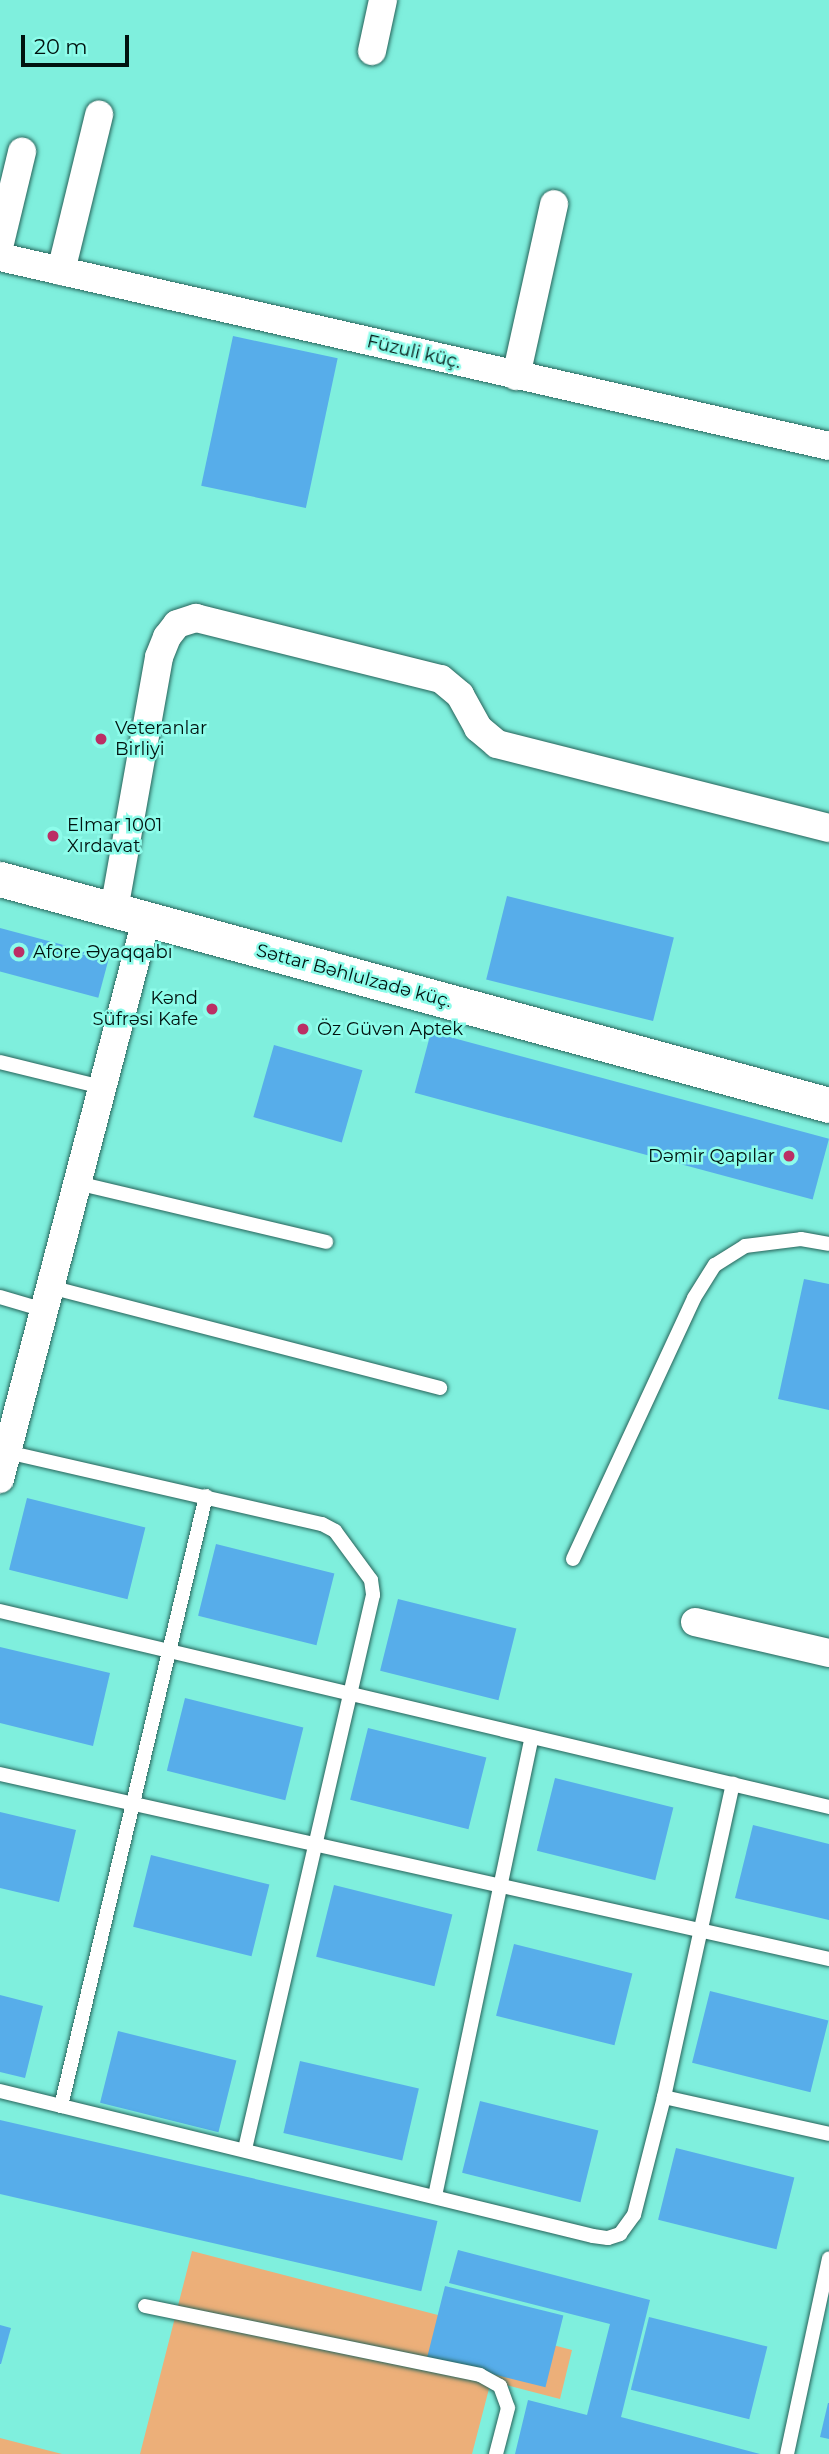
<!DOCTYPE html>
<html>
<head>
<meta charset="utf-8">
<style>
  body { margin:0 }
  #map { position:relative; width:829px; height:2454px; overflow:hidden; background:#7fefdd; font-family:Montserrat,sans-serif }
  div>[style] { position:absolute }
  .green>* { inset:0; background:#ecaf79 }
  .building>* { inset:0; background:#57adea; transform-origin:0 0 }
  .roads { filter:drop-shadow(0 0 2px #27635a) drop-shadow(0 0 2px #27635a) }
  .service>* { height:14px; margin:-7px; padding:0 7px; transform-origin:7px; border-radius:7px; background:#fff }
  .minor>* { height:28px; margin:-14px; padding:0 14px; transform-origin:14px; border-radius:14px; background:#fff }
  .tertiary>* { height:35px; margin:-17.5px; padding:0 17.5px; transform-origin:17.5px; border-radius:17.5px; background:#fff }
  .dots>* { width:19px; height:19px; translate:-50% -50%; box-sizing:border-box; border:4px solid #8dfcea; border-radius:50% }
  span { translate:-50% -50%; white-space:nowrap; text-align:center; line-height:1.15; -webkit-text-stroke:5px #8dfcea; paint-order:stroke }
  .street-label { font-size:18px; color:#00120f }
  .poi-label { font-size:18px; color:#00120f }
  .left { translate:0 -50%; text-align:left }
  .right { translate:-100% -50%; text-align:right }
  .scale { position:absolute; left:21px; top:35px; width:108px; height:32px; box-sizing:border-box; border:4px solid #00120f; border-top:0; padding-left:9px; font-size:21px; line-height:24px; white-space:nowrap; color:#00120f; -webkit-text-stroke:5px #8dfcea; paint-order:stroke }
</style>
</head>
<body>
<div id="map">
  <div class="green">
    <i style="clip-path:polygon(192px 2251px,572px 2350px,560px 2399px,491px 2381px,472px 2454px,140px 2454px)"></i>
    <i style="clip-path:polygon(0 2438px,62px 2454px,0 2454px)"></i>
  </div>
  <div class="building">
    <i style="left:233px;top:336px;width:107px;height:153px;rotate:12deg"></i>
    <i style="left:507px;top:896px;width:172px;height:86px;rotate:14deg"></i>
    <i style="left:0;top:928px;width:113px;height:42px;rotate:15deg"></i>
    <i style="left:431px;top:1032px;width:412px;height:63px;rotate:15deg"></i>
    <i style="left:274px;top:1045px;width:92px;height:75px;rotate:16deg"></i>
    <i style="clip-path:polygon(804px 1279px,829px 1284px,829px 1410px,778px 1399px)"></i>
    <i style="left:27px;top:1498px;width:122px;height:74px;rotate:14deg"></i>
    <i style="left:216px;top:1544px;width:122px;height:74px;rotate:14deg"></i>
    <i style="left:398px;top:1599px;width:122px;height:74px;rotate:14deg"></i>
    <i style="clip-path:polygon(0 1647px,110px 1673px,93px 1746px,0 1723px)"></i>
    <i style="left:185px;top:1698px;width:122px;height:75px;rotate:14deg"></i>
    <i style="left:368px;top:1728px;width:122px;height:74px;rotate:14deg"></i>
    <i style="left:555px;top:1778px;width:122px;height:75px;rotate:14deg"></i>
    <i style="clip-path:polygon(0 1812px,76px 1830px,59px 1902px,0 1888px)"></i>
    <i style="clip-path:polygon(753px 1825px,829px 1844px,829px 1920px,735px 1898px)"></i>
    <i style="left:151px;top:1855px;width:122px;height:74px;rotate:14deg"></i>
    <i style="left:334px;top:1885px;width:122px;height:74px;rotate:14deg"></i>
    <i style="left:514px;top:1944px;width:122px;height:74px;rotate:14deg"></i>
    <i style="left:710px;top:1991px;width:122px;height:74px;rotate:14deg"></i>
    <i style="clip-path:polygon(0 1995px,43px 2006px,25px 2078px,0 2072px)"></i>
    <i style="left:118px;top:2031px;width:122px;height:74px;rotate:14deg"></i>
    <i style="left:300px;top:2061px;width:122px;height:74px;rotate:13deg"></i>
    <i style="left:480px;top:2101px;width:122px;height:74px;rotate:14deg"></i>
    <i style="left:0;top:2120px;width:449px;height:72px;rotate:13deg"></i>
    <i style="left:676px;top:2148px;width:122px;height:74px;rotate:14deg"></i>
    <i style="clip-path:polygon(458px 2250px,650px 2300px,621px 2417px,760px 2454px,515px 2454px,528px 2400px,587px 2415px,610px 2324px,449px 2283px)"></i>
    <i style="left:445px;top:2286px;width:122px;height:74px;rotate:14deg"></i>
    <i style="left:649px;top:2317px;width:122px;height:75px;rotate:14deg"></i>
    <i style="clip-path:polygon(0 2325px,11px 2328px,1px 2364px,0 2364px)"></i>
    <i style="clip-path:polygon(828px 2403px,829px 2403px,829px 2439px,820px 2437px)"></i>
  </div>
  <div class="roads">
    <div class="service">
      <i style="left:0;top:1062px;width:105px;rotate:13.8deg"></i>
      <i style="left:77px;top:1183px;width:256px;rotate:13.3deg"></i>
      <i style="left:50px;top:1287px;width:403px;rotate:14.5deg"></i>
      <i style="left:0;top:1297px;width:46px;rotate:16.5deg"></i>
      <i style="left:7px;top:1452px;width:323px;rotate:12.9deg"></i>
      <i style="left:322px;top:1524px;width:15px;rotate:28deg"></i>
      <i style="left:335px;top:1531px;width:61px;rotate:53.7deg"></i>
      <i style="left:371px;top:1580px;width:15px;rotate:82deg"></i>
      <i style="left:373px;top:1595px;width:569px;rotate:103.01deg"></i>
      <i style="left:573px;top:1559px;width:288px;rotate:-65.1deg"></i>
      <i style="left:694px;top:1298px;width:39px;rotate:-58deg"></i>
      <i style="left:715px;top:1265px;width:36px;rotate:-32deg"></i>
      <i style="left:745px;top:1246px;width:56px;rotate:-7.1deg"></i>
      <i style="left:801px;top:1239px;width:28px;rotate:10deg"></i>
      <i style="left:0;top:1611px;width:852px;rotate:13.3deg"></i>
      <i style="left:0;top:1774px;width:849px;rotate:12.58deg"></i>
      <i style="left:0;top:2091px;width:610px;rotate:13.74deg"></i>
      <i style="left:593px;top:2236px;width:15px;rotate:8deg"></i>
      <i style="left:608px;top:2238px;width:13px;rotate:-18deg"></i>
      <i style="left:620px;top:2234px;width:24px;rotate:-54deg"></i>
      <i style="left:634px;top:2215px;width:122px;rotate:-75.7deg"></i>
      <i style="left:664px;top:2097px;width:321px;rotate:-77.6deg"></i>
      <i style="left:664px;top:2097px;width:169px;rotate:12.6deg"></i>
      <i style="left:61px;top:2106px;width:627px;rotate:-76.63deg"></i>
      <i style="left:435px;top:2196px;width:469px;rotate:-78.1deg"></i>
      <i style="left:145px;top:2306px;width:342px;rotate:11.6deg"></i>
      <i style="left:480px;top:2375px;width:23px;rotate:29deg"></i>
      <i style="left:500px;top:2386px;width:23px;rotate:70deg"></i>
      <i style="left:508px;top:2408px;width:48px;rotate:104.6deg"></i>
      <i style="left:787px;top:2454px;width:200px;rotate:-77.9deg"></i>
    </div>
    <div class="minor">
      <i style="left:372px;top:51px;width:52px;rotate:-77.8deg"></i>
      <i style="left:0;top:243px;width:94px;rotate:-76.4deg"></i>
      <i style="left:0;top:257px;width:850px;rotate:12.84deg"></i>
      <i style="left:61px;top:271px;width:161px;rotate:-76.3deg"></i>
      <i style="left:516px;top:376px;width:176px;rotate:-77.5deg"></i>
      <i style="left:114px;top:910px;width:257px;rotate:-79.9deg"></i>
      <i style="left:159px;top:657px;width:22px;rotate:-68deg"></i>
      <i style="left:167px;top:637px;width:16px;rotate:-52deg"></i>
      <i style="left:177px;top:624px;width:20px;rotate:-18deg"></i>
      <i style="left:196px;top:618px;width:252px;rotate:14deg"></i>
      <i style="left:441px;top:679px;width:25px;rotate:40deg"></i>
      <i style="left:460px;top:695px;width:38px;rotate:61deg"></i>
      <i style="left:478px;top:728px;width:25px;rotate:40deg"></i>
      <i style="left:497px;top:744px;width:342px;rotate:14.2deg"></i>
      <i style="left:0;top:1479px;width:578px;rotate:-75.36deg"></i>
      <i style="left:695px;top:1622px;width:138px;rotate:13deg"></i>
    </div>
    <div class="tertiary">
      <i style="left:0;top:879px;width:859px;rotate:15.25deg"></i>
    </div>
  </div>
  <div class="dots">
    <i style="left:101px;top:739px;background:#bb2f65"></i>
    <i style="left:53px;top:836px;background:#bb2f65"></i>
    <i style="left:19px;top:952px;background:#bb2f65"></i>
    <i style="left:212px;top:1009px;background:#bb2f65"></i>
    <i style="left:303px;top:1029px;background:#bb2f65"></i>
    <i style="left:789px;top:1156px;background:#bb2f65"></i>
  </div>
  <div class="street-label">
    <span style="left:414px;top:352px;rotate:13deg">Füzuli küç.</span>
    <span style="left:354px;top:976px;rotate:15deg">Səttar Bəhlulzadə küç.</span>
  </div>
  <div class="poi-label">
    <span class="left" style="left:115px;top:739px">Veteranlar<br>Birliyi</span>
    <span class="left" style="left:67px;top:836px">Elmar 1001<br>Xırdavat</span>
    <span class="left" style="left:33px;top:952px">Afore Əyaqqabı</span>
    <span class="right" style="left:198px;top:1009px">Kənd<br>Süfrəsi Kafe</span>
    <span class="left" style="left:317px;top:1029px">Öz Güvən Aptek</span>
    <span class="right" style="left:775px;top:1156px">Dəmir Qapılar</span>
  </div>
  <div class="scale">20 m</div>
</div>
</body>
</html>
